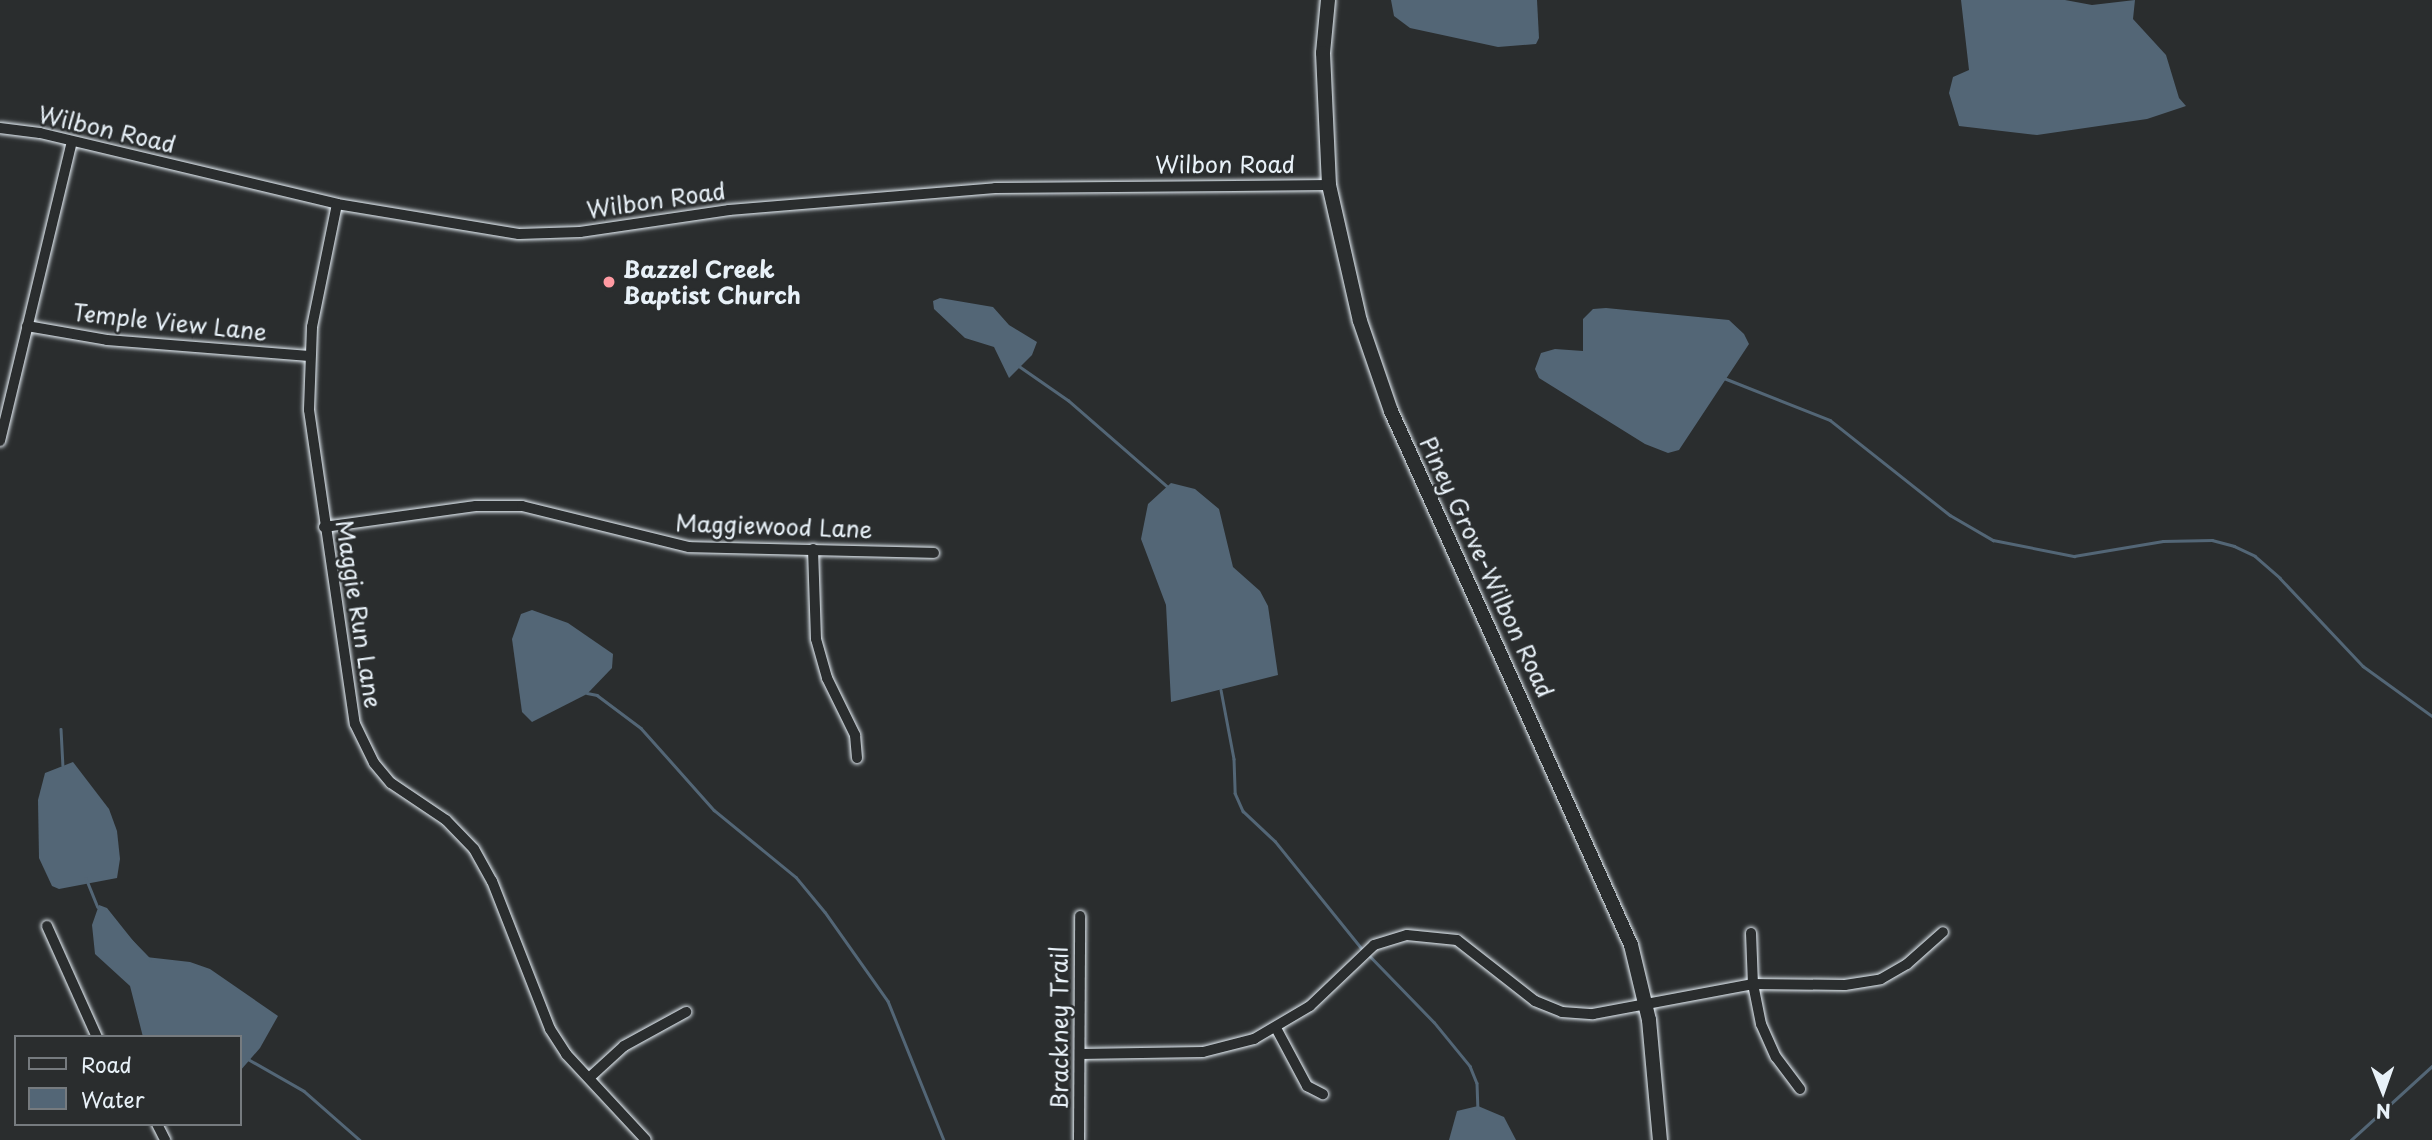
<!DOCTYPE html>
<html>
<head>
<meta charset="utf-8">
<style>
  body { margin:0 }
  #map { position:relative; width:2432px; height:1140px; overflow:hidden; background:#2a2d2e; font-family:"Playpen Sans",sans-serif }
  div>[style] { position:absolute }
  .water>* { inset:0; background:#536676 }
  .stream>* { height:2.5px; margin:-1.25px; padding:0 1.25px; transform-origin:1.25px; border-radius:1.25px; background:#536676 }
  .roads { filter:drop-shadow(0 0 2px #e8f1f8) drop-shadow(0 0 2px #e8f1f8) }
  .street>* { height:10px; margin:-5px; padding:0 5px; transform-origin:5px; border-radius:5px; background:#2a2d2e }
  .secondary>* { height:14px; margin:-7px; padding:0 7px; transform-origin:7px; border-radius:7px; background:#2a2d2e }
  .dots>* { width:19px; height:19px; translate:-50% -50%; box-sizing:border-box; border:4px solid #2a2d2e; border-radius:50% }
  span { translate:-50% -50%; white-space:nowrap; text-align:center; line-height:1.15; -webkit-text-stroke:5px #2a2d2e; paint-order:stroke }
  .street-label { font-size:23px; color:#e8f1f8 }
  .poi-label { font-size:23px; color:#e8f1f8; font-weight:700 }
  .left { translate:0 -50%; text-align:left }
  .legend { position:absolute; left:14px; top:1035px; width:228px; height:91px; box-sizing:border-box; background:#2a2d2e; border:2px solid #767b7f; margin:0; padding:9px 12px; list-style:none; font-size:21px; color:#e8f1f8 }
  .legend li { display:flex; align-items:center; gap:14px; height:35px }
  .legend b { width:35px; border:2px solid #767b7f }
  .north { position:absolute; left:2348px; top:1056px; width:70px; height:70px; -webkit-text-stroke:5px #2a2d2e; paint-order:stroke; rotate:179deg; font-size:19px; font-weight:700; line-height:28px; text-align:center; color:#e8f1f8 }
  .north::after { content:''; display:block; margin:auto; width:24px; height:32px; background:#e8f1f8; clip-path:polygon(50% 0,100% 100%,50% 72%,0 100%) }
</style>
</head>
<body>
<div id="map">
  <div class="water">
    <i style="clip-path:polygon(1391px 0,1537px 0,1539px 38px,1536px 44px,1498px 47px,1410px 28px,1394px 16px)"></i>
    <i style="clip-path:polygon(1961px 0,2065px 0,2092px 5px,2135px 0,2133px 19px,2166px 55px,2179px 98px,2186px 106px,2147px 119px,2037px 135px,1959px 126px,1949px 93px,1953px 77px,1969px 70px)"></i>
    <i style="clip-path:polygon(940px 298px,993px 307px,1009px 325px,1037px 342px,1032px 355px,1009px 378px,994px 347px,965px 338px,934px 309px,933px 301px)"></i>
    <i style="clip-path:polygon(1606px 308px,1729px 320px,1744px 334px,1749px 344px,1679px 450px,1668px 453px,1645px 444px,1539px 378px,1535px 369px,1541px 353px,1555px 349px,1583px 351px,1583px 319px,1593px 309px)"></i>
    <i style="clip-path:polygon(1171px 483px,1195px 489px,1219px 509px,1233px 567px,1260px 591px,1268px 606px,1278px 675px,1171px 702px,1166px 605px,1141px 539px,1148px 504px)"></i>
    <i style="clip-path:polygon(532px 610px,568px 623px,613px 654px,612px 668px,587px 694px,532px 722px,522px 712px,512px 639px,521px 614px)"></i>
    <i style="clip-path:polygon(73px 762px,109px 809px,117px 831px,120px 859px,117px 878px,59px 889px,52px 886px,39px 858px,38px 800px,45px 773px)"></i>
    <i style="clip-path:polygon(99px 905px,107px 908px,146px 957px,190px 962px,210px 969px,278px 1016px,260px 1048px,240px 1071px,240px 1037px,143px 1037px,130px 986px,95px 954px,92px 925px)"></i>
    <i style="clip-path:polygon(1478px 1106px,1504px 1117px,1516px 1140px,1449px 1140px,1457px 1111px)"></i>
  </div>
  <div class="stream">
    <i style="left:1019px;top:366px;width:60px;rotate:34.8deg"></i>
    <i style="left:1068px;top:400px;width:133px;rotate:41deg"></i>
    <i style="left:1724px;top:378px;width:114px;rotate:21.6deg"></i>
    <i style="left:1830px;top:420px;width:153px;rotate:38.4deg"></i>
    <i style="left:1950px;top:515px;width:50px;rotate:30.2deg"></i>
    <i style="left:1993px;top:540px;width:83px;rotate:11.2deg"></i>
    <i style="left:2074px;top:556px;width:90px;rotate:-9.6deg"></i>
    <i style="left:2163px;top:541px;width:49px;rotate:-1.2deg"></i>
    <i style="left:2212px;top:540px;width:23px;rotate:15deg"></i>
    <i style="left:2234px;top:546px;width:23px;rotate:25deg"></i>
    <i style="left:2255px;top:556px;width:33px;rotate:41deg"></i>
    <i style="left:2280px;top:578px;width:121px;rotate:46.7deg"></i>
    <i style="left:2363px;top:666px;width:85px;rotate:35.9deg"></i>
    <i style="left:1221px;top:690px;width:70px;rotate:79.3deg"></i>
    <i style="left:1234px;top:759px;width:34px;rotate:88deg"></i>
    <i style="left:1235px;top:793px;width:20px;rotate:66deg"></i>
    <i style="left:1243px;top:811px;width:44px;rotate:43.2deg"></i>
    <i style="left:1275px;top:841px;width:140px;rotate:51.1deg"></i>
    <i style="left:587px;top:693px;width:10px;rotate:11deg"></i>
    <i style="left:597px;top:695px;width:55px;rotate:36.9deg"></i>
    <i style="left:641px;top:728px;width:110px;rotate:48.3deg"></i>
    <i style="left:714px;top:810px;width:106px;rotate:39.3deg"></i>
    <i style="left:796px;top:877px;width:45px;rotate:50.4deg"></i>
    <i style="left:825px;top:912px;width:109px;rotate:54.7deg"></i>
    <i style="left:888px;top:1001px;width:150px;rotate:68.1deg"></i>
    <i style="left:61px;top:729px;width:36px;rotate:87deg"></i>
    <i style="left:86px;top:878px;width:31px;rotate:68deg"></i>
    <i style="left:123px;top:932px;width:39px;rotate:46deg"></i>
    <i style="left:1368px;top:954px;width:95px;rotate:45.9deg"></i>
    <i style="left:1434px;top:1022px;width:57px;rotate:50.7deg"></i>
    <i style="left:1470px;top:1066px;width:18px;rotate:68deg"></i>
    <i style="left:1477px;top:1083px;width:26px;rotate:88deg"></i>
    <i style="left:248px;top:1059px;width:64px;rotate:29.7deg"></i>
    <i style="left:304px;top:1091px;width:74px;rotate:41.2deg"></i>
    <i style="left:2351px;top:1140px;width:110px;rotate:-42.4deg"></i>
  </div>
  <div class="roads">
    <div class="street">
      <i style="left:0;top:128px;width:40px;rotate:7.1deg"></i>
      <i style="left:40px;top:133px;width:305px;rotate:13.4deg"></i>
      <i style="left:337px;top:204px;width:184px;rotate:9.4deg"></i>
      <i style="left:519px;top:234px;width:61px;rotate:-1.9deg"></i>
      <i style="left:580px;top:232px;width:151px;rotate:-8.4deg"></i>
      <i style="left:729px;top:210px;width:267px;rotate:-4.7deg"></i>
      <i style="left:995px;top:188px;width:334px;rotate:-0.5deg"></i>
      <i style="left:337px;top:204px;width:126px;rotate:101.5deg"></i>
      <i style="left:312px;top:327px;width:83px;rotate:92.1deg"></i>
      <i style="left:309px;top:410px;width:317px;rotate:81.7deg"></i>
      <i style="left:355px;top:724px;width:43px;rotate:64deg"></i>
      <i style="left:374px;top:763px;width:26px;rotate:50deg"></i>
      <i style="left:391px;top:783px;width:66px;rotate:33.9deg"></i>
      <i style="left:446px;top:820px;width:40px;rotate:46deg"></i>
      <i style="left:474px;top:849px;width:37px;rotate:61deg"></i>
      <i style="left:492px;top:881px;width:159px;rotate:68.6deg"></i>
      <i style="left:550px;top:1029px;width:30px;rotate:57deg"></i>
      <i style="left:566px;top:1054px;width:117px;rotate:47.1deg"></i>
      <i style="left:27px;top:326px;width:81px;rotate:9.9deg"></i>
      <i style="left:107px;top:340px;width:203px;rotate:4.5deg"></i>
      <i style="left:0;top:441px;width:308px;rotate:-76.5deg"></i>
      <i style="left:324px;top:527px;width:153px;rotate:-7.9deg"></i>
      <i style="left:476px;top:506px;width:46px"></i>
      <i style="left:522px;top:506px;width:172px;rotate:13.8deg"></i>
      <i style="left:689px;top:547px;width:245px;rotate:1.4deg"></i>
      <i style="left:813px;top:549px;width:90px;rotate:88.1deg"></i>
      <i style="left:816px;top:639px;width:41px;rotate:74.2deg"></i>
      <i style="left:827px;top:678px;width:64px;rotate:63.8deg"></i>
      <i style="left:855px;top:735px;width:23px;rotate:85deg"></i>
      <i style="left:47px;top:926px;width:122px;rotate:65.8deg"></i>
      <i style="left:1751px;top:933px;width:51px;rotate:87.8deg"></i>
      <i style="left:1753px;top:984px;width:41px;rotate:78.7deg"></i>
      <i style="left:1761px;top:1024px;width:36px;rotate:66deg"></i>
      <i style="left:1776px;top:1057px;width:40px;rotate:53deg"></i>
      <i style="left:1276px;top:1028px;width:66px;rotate:61.9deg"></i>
      <i style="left:1307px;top:1086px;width:18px;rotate:27deg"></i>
      <i style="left:1080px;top:1054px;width:123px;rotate:-0.9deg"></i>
      <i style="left:1203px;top:1052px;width:53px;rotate:-14.3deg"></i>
      <i style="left:1254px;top:1039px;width:65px;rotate:-30.5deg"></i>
      <i style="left:1310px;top:1006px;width:88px;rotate:-43.6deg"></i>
      <i style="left:1374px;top:945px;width:34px;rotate:-17deg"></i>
      <i style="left:1407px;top:935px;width:50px;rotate:5.7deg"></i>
      <i style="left:1457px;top:940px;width:99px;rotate:38deg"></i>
      <i style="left:1535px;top:1001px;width:29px;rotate:22deg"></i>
      <i style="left:1562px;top:1012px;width:31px;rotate:4deg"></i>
      <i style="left:1593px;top:1014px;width:163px;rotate:-10.6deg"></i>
      <i style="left:1753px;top:984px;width:92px;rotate:0.6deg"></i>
      <i style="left:1845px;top:985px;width:36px;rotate:-9deg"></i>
      <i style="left:1881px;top:979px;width:30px;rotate:-30deg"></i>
      <i style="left:1907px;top:964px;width:48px;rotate:-41.6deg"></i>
      <i style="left:589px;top:1078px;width:47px;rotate:-42.4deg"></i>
      <i style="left:624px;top:1046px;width:71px;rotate:-28.7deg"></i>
      <i style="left:157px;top:1124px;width:18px;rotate:63deg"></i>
      <i style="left:1079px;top:1140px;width:224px;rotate:-89.7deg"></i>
    </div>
    <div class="secondary">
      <i style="left:1328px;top:0;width:53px;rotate:95.4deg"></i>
      <i style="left:1323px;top:53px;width:132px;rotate:87.4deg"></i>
      <i style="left:1329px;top:185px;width:139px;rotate:77.2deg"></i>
      <i style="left:1360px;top:321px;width:95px;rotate:71deg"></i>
      <i style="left:1391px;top:411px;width:585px;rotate:65.8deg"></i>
      <i style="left:1631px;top:945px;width:77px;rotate:76.5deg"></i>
      <i style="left:1649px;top:1020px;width:121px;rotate:84.8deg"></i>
    </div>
  </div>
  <div class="dots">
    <i style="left:609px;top:282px;background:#ff9aa2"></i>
  </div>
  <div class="street-label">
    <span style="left:107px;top:129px;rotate:13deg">Wilbon Road</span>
    <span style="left:1225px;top:164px">Wilbon Road</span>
    <span style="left:656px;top:200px;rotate:-8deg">Wilbon Road</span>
    <span style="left:170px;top:322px;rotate:6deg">Temple View Lane</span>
    <span style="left:774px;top:526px;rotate:2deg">Maggiewood Lane</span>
    <span style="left:1487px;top:567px;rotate:65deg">Piney Grove-Wilbon Road</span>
    <span style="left:359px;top:614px;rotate:81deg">Maggie Run Lane</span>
    <span style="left:1059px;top:1028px;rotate:-90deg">Brackney Trail</span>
  </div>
  <div class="poi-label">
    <span class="left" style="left:623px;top:282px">Bazzel Creek<br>Baptist Church</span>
  </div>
  <ul class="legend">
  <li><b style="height:9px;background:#2a2d2e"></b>Road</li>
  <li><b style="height:19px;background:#536676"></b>Water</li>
  </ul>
  <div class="north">N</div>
</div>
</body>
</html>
